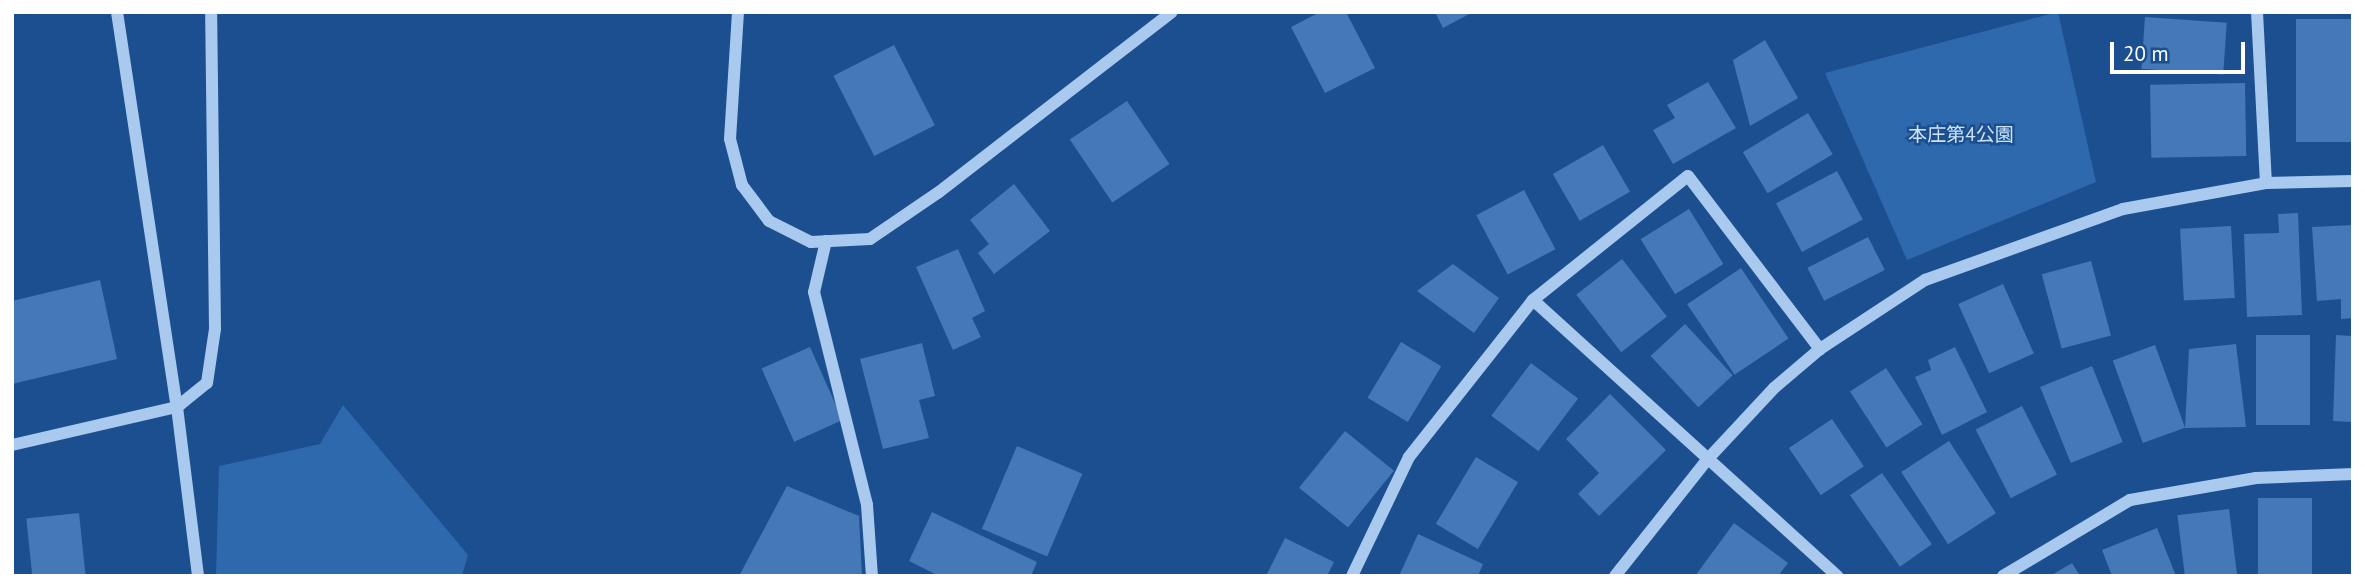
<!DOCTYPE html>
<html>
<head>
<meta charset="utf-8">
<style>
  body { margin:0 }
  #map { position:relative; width:2365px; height:588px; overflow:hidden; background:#1b4f8f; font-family:"PT Sans","Noto Sans JP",sans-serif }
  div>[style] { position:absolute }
  .green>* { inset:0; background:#2e69ad }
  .building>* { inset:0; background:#4478b7; transform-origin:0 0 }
  .minor>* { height:12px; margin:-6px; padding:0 6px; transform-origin:6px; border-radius:6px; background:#a9c9ee }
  span { translate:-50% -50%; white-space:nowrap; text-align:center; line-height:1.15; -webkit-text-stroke:5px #1b4f8f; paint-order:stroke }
  .park-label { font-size:19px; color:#cfe3fa }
  .frame { position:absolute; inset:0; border:14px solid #fff; pointer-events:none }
  .scale { position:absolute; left:2110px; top:42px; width:135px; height:32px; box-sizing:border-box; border:4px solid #fff; border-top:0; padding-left:9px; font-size:21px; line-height:24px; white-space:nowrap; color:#fff; -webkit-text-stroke:5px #1b4f8f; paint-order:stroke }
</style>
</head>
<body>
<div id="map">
  <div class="green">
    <i style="clip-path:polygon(2058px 12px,2096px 182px,1907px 260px,1825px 73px)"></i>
    <i style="clip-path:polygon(343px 405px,468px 555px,462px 576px,216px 576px,219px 466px,320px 444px)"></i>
  </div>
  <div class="building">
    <i style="clip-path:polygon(1320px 12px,1346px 12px,1375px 68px,1325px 93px,1291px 27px)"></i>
    <i style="clip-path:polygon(1435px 12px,1473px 12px,1443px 28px)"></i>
    <i style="left:2145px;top:17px;width:82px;height:52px;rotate:4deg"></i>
    <i style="left:2352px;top:19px;width:123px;height:56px;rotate:90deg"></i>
    <i style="clip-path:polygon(1765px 40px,1798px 98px,1750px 126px,1733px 60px)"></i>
    <i style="left:894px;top:45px;width:90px;height:68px;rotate:63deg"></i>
    <i style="clip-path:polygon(1708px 82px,1736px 128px,1673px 164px,1653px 130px,1675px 118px,1667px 105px)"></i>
    <i style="left:2245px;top:83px;width:73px;height:95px;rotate:89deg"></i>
    <i style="left:1127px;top:101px;width:76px;height:69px;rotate:56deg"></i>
    <i style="left:1808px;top:113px;width:48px;height:76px;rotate:59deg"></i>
    <i style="left:1603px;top:145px;width:54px;height:58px;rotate:60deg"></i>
    <i style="left:1837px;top:171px;width:55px;height:69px;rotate:62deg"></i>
    <i style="clip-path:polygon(1014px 184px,1050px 231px,994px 274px,978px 253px,989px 244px,970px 220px)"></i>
    <i style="left:1524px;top:190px;width:67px;height:54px;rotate:62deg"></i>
    <i style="left:1689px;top:209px;width:65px;height:57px;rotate:58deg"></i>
    <i style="clip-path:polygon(2298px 213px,2302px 315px,2247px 317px,2244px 234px,2279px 233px,2278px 214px)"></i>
    <i style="clip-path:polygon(2353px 225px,2353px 318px,2341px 319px,2341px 299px,2317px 301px,2312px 227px)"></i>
    <i style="left:2231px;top:226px;width:72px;height:51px;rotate:87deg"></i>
    <i style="left:1868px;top:237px;width:37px;height:68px;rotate:63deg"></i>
    <i style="clip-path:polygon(958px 249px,985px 311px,972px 318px,981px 337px,953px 350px,916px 267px)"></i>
    <i style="left:1622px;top:259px;width:73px;height:58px;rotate:52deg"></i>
    <i style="left:2091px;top:261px;width:77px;height:51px;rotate:75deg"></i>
    <i style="clip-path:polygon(1453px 264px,1499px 298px,1474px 333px,1417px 291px)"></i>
    <i style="left:1741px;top:268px;width:85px;height:65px;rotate:56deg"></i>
    <i style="clip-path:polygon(100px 280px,117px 359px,12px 384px,12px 301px)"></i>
    <i style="left:2003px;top:284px;width:76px;height:49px;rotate:66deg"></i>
    <i style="left:1685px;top:324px;width:70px;height:47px;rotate:47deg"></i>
    <i style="left:2256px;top:335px;width:54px;height:90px"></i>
    <i style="clip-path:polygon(2336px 335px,2353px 336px,2353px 422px,2333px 421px)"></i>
    <i style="left:1401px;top:342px;width:47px;height:65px;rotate:31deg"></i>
    <i style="clip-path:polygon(922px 343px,935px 396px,919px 400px,929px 438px,883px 449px,860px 359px)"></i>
    <i style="clip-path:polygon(2236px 344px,2246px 427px,2185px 428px,2189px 349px)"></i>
    <i style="left:2155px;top:345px;width:88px;height:45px;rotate:70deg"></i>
    <i style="left:810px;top:347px;width:80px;height:53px;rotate:66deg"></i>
    <i style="clip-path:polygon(1955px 347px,1987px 412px,1942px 435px,1915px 377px,1931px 370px,1928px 360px)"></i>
    <i style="left:1531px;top:363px;width:59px;height:66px;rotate:37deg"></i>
    <i style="left:2092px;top:366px;width:82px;height:56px;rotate:68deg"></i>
    <i style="left:1886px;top:368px;width:67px;height:43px;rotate:57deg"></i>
    <i style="clip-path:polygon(1610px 394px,1666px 450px,1599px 516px,1578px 494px,1599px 473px,1566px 439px)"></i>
    <i style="left:2022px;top:406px;width:77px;height:52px;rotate:63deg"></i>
    <i style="left:1832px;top:419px;width:57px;height:52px;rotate:56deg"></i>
    <i style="left:1345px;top:431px;width:63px;height:73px;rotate:39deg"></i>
    <i style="left:1949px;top:441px;width:86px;height:57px;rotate:57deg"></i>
    <i style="left:1017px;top:446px;width:71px;height:90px;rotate:23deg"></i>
    <i style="left:1476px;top:457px;width:49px;height:78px;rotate:31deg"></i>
    <i style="left:1882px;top:473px;width:87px;height:39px;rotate:55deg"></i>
    <i style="clip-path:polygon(787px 486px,859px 516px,862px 576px,739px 576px)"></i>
    <i style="left:2258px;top:498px;width:54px;height:78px"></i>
    <i style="left:2229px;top:509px;width:67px;height:52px;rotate:83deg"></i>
    <i style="clip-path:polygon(932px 512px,1037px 562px,1031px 576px,939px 576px,909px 561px)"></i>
    <i style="left:79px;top:513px;width:63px;height:53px;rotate:84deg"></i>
    <i style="clip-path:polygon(1734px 523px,1788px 563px,1778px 576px,1695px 576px)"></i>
    <i style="clip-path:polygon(2157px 528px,2176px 576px,2112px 576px,2102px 550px)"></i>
    <i style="clip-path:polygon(1418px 534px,1483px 564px,1478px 576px,1399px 576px)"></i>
    <i style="clip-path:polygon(1285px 538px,1334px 562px,1327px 576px,1266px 576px)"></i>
    <i style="clip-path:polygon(2072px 563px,2080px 576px,2050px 576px)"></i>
  </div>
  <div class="minor">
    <i style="left:117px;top:12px;width:400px;rotate:81.4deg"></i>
    <i style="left:177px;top:407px;width:170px;rotate:82.9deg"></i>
    <i style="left:738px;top:12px;width:127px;rotate:93.6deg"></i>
    <i style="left:730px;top:139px;width:48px;rotate:75.4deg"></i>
    <i style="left:742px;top:185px;width:45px;rotate:53.1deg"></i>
    <i style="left:769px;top:221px;width:47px;rotate:26.6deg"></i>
    <i style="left:811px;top:242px;width:59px;rotate:-2.9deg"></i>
    <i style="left:870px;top:239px;width:83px;rotate:-34.3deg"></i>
    <i style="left:939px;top:192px;width:294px;rotate:-37.7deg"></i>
    <i style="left:2257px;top:12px;width:171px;rotate:87deg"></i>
    <i style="left:826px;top:241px;width:52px;rotate:103.2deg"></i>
    <i style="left:814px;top:292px;width:219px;rotate:76deg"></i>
    <i style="left:867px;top:505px;width:71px;rotate:86deg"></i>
    <i style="left:1533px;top:300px;width:411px;rotate:42.2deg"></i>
    <i style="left:12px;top:445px;width:169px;rotate:-13deg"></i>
    <i style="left:177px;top:407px;width:38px;rotate:-39deg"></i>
    <i style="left:207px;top:383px;width:55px;rotate:-81.6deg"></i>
    <i style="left:215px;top:329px;width:317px;rotate:-90.7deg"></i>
    <i style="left:1352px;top:576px;width:132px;rotate:-64.4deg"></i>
    <i style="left:1409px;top:457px;width:200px;rotate:-51.7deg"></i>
    <i style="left:1533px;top:300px;width:198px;rotate:-38.7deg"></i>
    <i style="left:1688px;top:176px;width:218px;rotate:52.7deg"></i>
    <i style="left:1615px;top:576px;width:147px;rotate:-51.6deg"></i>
    <i style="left:1706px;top:461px;width:100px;rotate:-47deg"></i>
    <i style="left:1774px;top:388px;width:60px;rotate:-40.3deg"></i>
    <i style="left:1820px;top:349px;width:126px;rotate:-33.3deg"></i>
    <i style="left:1925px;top:280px;width:210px;rotate:-19.7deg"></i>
    <i style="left:2123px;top:209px;width:145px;rotate:-10.3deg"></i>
    <i style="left:2266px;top:183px;width:87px;rotate:-1.3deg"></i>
    <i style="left:2003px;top:576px;width:148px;rotate:-30.9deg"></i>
    <i style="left:2130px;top:500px;width:128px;rotate:-9.9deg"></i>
    <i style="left:2256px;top:478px;width:97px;rotate:-2.4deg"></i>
  </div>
  <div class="park-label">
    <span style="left:1961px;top:135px">本庄第4公園</span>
  </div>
  <div class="frame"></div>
  <div class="scale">20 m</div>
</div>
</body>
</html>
